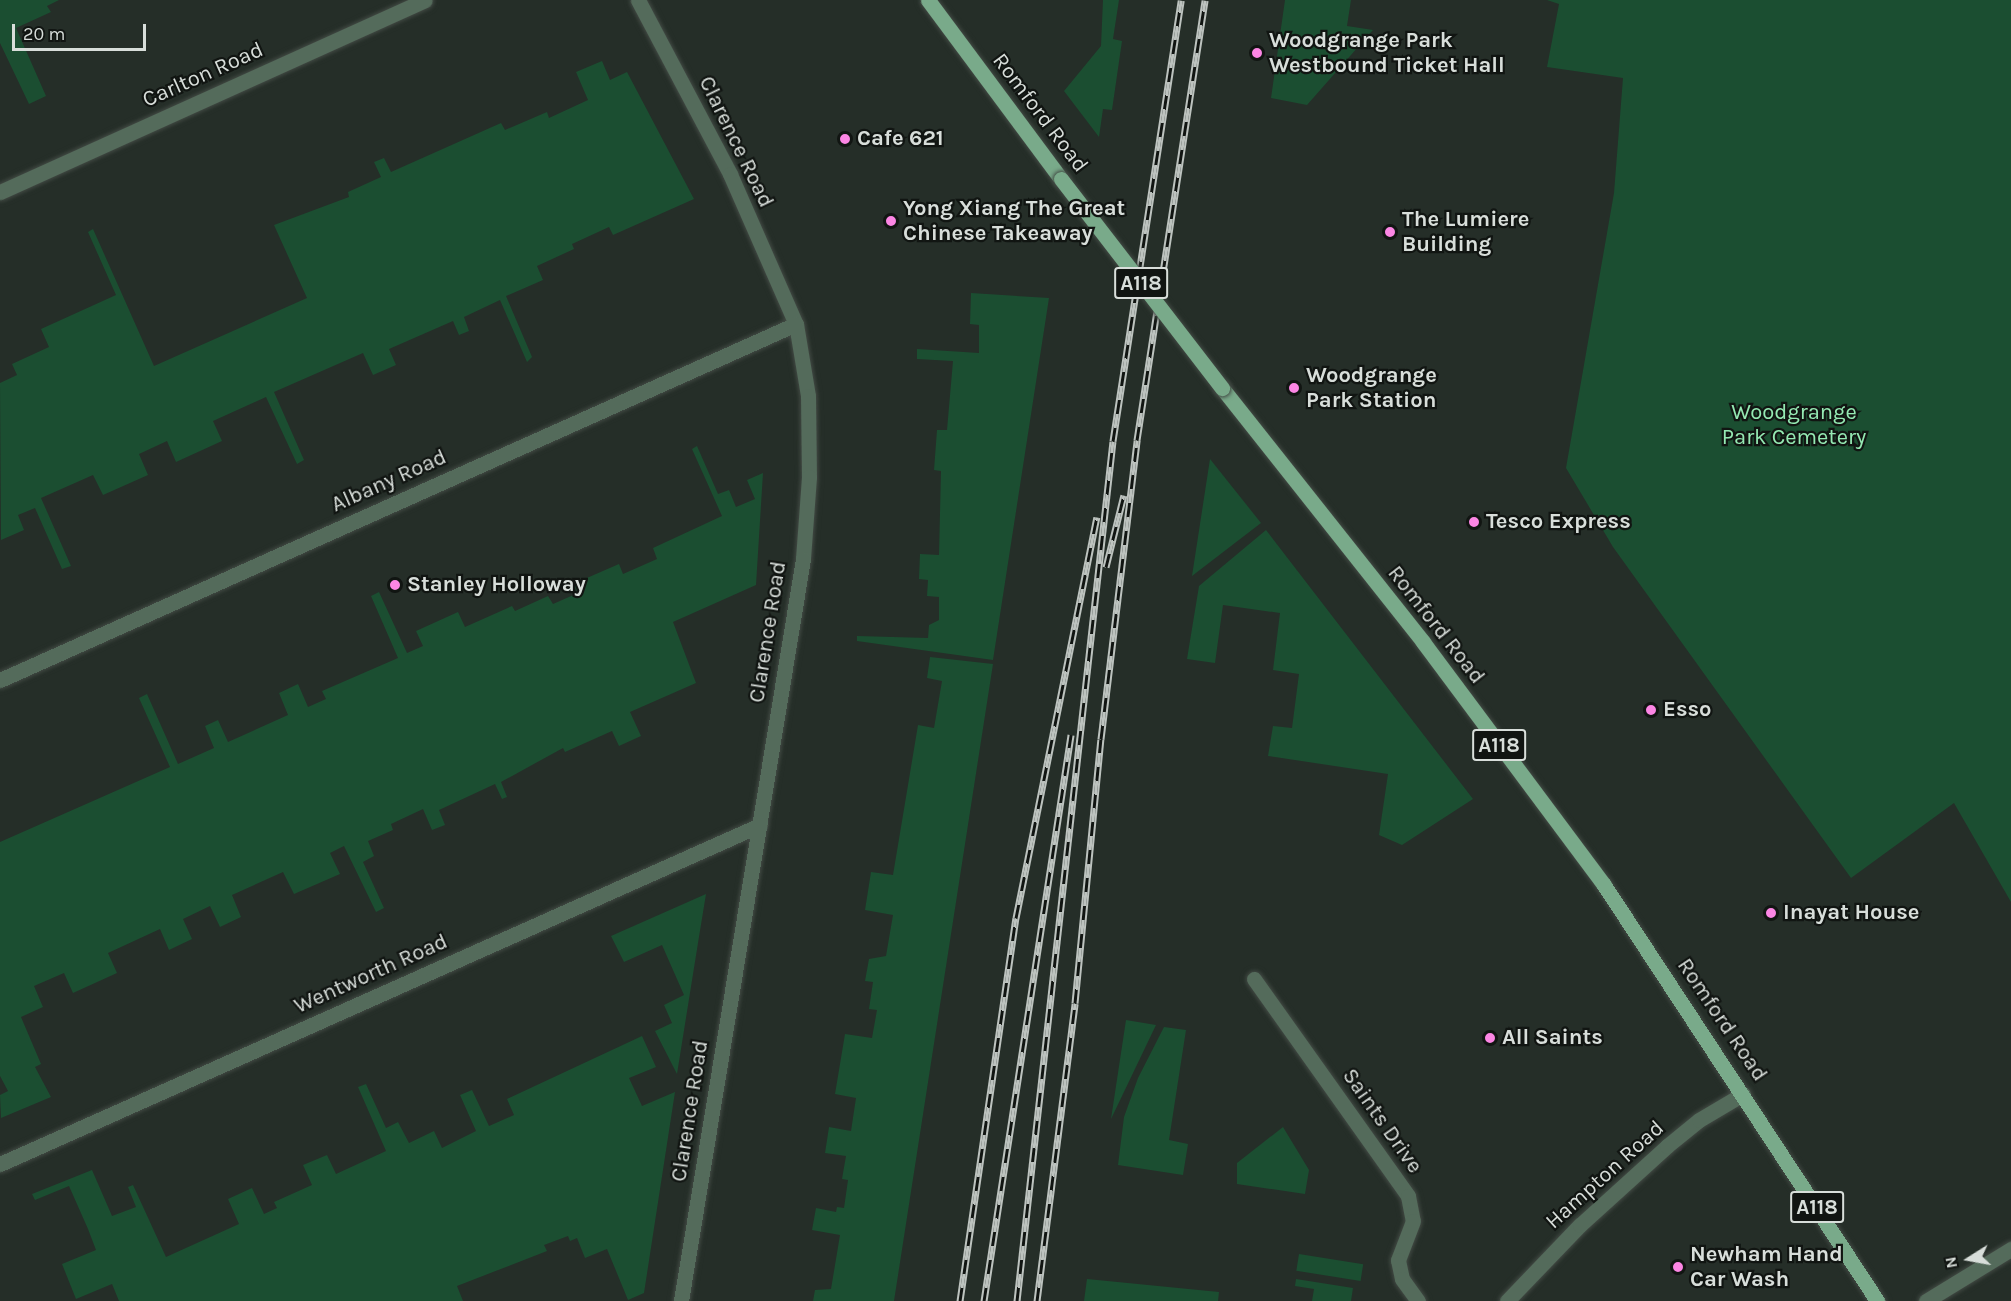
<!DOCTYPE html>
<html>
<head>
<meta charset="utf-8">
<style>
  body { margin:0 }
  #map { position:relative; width:2011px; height:1301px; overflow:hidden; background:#252e28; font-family:Karla,sans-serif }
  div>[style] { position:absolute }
  .green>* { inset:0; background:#1b4e31; transform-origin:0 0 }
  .roads { filter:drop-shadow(0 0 2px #424a44) drop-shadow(0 0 2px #424a44) }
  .minor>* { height:15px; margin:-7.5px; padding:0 7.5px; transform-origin:7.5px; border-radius:7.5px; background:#546b5b }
  .primary>* { height:15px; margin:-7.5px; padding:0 7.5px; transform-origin:7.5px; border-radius:7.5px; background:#79aa8a }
  .rail>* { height:7px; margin-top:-3.5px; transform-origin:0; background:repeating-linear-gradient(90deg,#111512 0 14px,#bdc3bf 0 28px); box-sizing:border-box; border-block:2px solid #bdc3bf }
  .bridges { filter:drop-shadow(0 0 2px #424a44) drop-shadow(0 0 2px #424a44) }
  .primary-bridge>* { height:15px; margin:-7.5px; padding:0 7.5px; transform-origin:7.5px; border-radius:7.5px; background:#79aa8a }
  .dots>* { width:16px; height:16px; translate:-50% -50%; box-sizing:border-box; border:3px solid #111512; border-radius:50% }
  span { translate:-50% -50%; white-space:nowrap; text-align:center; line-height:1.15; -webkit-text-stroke:4.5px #111512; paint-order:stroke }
  .shield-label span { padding:2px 4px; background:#111512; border:2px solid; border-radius:4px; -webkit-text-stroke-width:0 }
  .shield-label { font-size:21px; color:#d8deda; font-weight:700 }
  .poi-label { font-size:22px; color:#d8deda; font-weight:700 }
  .left { translate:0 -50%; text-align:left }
  .street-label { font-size:22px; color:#d8deda }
  .park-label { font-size:22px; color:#95eab3 }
  .north { position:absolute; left:1939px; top:1229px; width:60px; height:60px; -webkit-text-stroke:4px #111512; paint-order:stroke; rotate:259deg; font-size:16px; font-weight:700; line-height:24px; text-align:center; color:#d8deda }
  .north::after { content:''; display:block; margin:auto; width:21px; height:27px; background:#d8deda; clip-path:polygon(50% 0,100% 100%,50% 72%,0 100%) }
  .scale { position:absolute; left:12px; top:24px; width:134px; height:27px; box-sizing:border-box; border:3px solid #d8deda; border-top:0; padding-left:8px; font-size:18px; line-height:21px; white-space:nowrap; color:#d8deda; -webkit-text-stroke:4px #111512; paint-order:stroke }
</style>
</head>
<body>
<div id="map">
  <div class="green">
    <i style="clip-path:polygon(0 0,59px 0,47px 6px,51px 12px,16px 28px,46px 96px,29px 104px,0 43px)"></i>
    <i style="clip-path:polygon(1103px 0,1119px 0,1113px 39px,1122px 41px,1112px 110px,1103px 109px,1099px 137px,1064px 91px,1101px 46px)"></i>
    <i style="clip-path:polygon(1285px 0,1351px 0,1347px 26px,1373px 30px,1307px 105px,1271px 98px)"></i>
    <i style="clip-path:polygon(1547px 0,2011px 0,2011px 902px,1954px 803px,1851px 878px,1613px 547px,1566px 468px,1614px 193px,1623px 78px,1547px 67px,1559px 4px)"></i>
    <i style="clip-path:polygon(602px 61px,610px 80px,627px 72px,694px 199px,613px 235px,609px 227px,572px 244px,574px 249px,537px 266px,543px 280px,506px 296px,532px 357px,527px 362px,500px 300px,464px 317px,469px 331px,459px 335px,453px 321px,389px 349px,396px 365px,373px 375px,363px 353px,274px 392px,304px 460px,297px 464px,266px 397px,213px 421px,222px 441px,176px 462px,167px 441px,139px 454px,148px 475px,103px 495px,93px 475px,41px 498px,71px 566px,62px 569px,35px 508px,18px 515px,24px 530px,1px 540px,0 383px,17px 375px,12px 364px,49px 347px,41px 329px,116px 295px,88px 232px,93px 229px,154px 366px,307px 298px,274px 225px,349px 197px,348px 192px,381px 177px,374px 162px,384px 158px,391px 172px,501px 123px,505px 130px,547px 112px,549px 118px,588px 100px,576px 72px)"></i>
    <i style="clip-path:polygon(971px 293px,1049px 298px,993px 660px,857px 641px,857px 636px,928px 638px,929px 625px,939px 620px,939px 597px,927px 596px,928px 580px,919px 579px,920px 554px,939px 555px,941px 471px,934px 470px,937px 430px,947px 430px,953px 361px,917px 359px,917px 349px,979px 353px,979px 325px,970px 324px)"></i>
    <i style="clip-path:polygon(697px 446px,718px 494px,729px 490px,736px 507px,755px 499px,747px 480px,763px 473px,756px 585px,673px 622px,696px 683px,630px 712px,641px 736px,619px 746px,612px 731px,565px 752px,563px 748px,501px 782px,507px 797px,502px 799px,495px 784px,439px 810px,445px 825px,432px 830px,423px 809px,391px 824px,393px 830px,368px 841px,374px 856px,363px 862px,384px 908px,376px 912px,344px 846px,330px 853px,340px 874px,294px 894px,283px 872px,232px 895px,241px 917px,220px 927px,210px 906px,183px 919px,192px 939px,169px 950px,160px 929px,108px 953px,117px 973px,73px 993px,64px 973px,34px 986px,43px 1007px,21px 1017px,41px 1064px,35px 1067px,51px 1097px,1px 1118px,0 1095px,8px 1091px,0 1076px,0 842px,170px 767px,139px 698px,147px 694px,178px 764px,214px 748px,205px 726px,218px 720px,228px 742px,288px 715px,279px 693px,298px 684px,308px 707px,326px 699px,322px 691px,398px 658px,371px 596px,379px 592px,407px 653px,423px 646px,416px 631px,458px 612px,465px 627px,512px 606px,515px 611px,548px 596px,553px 604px,578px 593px,573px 584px,619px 564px,623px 574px,657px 559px,653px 548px,722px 516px,692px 449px)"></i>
    <i style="clip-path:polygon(1210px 459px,1261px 523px,1192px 576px)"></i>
    <i style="clip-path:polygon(1266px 530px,1473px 799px,1402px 845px,1379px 835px,1388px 774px,1268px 756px,1273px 726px,1292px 728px,1299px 674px,1273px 670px,1280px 613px,1223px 605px,1215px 663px,1187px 659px,1199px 586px)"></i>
    <i style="clip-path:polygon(930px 657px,993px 664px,894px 1301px,813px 1301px,815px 1290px,831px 1289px,840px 1235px,812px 1230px,816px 1208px,836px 1212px,837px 1207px,844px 1208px,848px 1180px,842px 1179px,846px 1156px,825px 1153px,829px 1127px,851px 1131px,856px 1098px,835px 1094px,845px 1034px,872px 1038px,877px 1010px,869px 1009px,873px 982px,865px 981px,869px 959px,886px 956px,893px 915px,865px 910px,871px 872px,893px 875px,918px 725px,934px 728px,942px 681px,927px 678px)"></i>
    <i style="clip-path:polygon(706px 894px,698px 943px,677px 1074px,655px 1031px,672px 1023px,664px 1005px,684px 995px,662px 945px,624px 962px,611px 936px)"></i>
    <i style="clip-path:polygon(1126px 1020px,1156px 1025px,1111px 1119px)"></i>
    <i style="clip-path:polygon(1164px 1027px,1186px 1030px,1169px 1140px,1188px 1144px,1183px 1175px,1118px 1165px,1124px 1117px,1138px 1078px)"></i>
    <i style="clip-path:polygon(642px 1036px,656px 1067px,629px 1078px,642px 1106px,675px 1092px,644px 1293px,628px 1300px,607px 1249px,585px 1258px,577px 1238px,570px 1241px,568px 1236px,544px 1245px,547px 1251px,457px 1286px,463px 1301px,119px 1301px,112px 1284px,76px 1299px,62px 1264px,96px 1250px,88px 1229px,69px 1186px,35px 1200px,32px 1194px,92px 1170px,112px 1216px,136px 1207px,128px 1187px,133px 1185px,166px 1257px,239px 1224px,228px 1199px,252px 1188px,264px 1214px,277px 1208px,274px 1202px,312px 1185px,303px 1165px,327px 1155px,336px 1174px,386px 1151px,358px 1087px,366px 1084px,386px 1128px,398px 1122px,409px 1143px,434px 1131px,442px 1148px,476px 1131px,460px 1095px,472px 1090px,489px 1126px,514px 1115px,507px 1099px)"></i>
    <i style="clip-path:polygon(1283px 1127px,1309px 1170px,1305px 1194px,1237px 1184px,1237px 1163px)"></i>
    <i style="left:1299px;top:1254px;width:65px;height:17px;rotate:9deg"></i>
    <i style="clip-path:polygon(1087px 1279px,1219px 1292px,1218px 1301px,1084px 1301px)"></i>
    <i style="clip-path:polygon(1296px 1279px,1353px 1288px,1351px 1301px,1312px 1301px,1314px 1289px,1295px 1286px)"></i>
  </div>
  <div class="roads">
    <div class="minor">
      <i style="left:638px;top:0;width:197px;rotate:62.1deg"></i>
      <i style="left:730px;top:174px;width:164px;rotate:66.3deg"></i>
      <i style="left:796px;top:324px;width:73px;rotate:80.5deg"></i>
      <i style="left:808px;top:396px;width:81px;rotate:89.3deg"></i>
      <i style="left:809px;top:477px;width:82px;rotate:94.2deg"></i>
      <i style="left:803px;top:559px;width:752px;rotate:99.34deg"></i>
      <i style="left:0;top:192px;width:466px;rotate:-24.3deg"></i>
      <i style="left:0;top:680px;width:872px;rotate:-24.1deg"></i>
      <i style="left:1254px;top:979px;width:266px;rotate:54.6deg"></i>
      <i style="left:1408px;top:1196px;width:25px;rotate:79deg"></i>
      <i style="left:1413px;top:1221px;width:42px;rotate:111deg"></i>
      <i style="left:1398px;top:1260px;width:19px;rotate:78deg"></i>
      <i style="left:1402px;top:1279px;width:27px;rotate:54deg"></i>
      <i style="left:0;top:1164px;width:832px;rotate:-24.04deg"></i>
      <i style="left:1507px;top:1301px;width:105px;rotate:-46.2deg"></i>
      <i style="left:1580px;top:1225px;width:118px;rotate:-42.2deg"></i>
      <i style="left:1667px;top:1146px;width:41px;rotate:-39.1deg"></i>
      <i style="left:1699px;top:1120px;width:51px;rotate:-30.6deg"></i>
      <i style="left:1926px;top:1301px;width:100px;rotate:-31.5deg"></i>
    </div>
    <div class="primary">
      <i style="left:928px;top:0;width:223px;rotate:53.4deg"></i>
      <i style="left:1222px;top:388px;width:324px;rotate:51.6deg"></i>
      <i style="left:1423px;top:642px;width:303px;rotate:53.3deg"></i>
      <i style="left:1604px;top:885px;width:498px;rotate:56.7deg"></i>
    </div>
  </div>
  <div class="rail">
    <i style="left:1106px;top:567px;width:74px;rotate:-76deg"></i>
    <i style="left:960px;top:1301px;width:387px;rotate:-81.7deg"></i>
    <i style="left:1016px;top:918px;width:409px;rotate:-78.6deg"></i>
    <i style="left:984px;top:1301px;width:573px;rotate:-81.26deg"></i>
    <i style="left:1017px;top:1301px;width:865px;rotate:-83.63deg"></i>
    <i style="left:1113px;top:441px;width:446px;rotate:-81.2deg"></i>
    <i style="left:1037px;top:1301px;width:300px;rotate:-82.7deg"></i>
    <i style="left:1075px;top:1003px;width:265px;rotate:-84.4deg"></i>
    <i style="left:1101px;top:739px;width:301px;rotate:-83.1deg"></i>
    <i style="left:1137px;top:440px;width:445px;rotate:-81.2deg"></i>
  </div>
  <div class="bridges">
    <div class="primary-bridge">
      <i style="left:1061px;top:179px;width:264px;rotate:52.4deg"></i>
    </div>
  </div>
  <div class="dots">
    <i style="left:1257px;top:53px;background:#fc86e4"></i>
    <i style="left:845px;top:139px;background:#fc86e4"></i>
    <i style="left:891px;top:221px;background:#fc86e4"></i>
    <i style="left:1390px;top:232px;background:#fc86e4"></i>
    <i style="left:1294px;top:388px;background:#fc86e4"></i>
    <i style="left:1474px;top:522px;background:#fc86e4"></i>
    <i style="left:395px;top:585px;background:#fc86e4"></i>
    <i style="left:1651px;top:710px;background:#fc86e4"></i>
    <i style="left:1771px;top:913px;background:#fc86e4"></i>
    <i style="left:1490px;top:1038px;background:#fc86e4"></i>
    <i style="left:1678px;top:1267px;background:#fc86e4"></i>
  </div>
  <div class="shield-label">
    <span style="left:1141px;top:283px">A118</span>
    <span style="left:1499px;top:745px">A118</span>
    <span style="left:1817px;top:1207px">A118</span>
  </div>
  <div class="poi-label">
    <span class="left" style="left:1269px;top:53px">Woodgrange Park<br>Westbound Ticket Hall</span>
    <span class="left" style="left:857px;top:139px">Cafe 621</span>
    <span class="left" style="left:903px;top:221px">Yong Xiang The Great<br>Chinese Takeaway</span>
    <span class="left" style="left:1402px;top:232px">The Lumiere<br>Building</span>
    <span class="left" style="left:1306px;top:388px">Woodgrange<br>Park Station</span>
    <span class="left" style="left:1486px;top:522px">Tesco Express</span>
    <span class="left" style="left:407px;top:585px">Stanley Holloway</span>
    <span class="left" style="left:1663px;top:710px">Esso</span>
    <span class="left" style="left:1783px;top:913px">Inayat House</span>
    <span class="left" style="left:1502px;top:1038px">All Saints</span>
    <span class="left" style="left:1690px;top:1267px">Newham Hand<br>Car Wash</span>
  </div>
  <div class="street-label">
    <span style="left:203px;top:75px;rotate:-24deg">Carlton Road</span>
    <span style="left:1040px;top:113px;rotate:53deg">Romford Road</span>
    <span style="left:736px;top:142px;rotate:64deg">Clarence Road</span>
    <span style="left:389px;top:481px;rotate:-24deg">Albany Road</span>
    <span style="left:1436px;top:625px;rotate:52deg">Romford Road</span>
    <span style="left:768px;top:632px;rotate:-81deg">Clarence Road</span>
    <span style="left:371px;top:974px;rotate:-24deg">Wentworth Road</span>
    <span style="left:1722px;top:1020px;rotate:56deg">Romford Road</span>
    <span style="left:690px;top:1111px;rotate:-81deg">Clarence Road</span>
    <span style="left:1382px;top:1121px;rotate:55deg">Saints Drive</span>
    <span style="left:1605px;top:1175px;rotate:-42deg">Hampton Road</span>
  </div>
  <div class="park-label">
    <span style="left:1794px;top:425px">Woodgrange<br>Park Cemetery</span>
  </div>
  <div class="north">N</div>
  <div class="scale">20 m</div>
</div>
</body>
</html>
